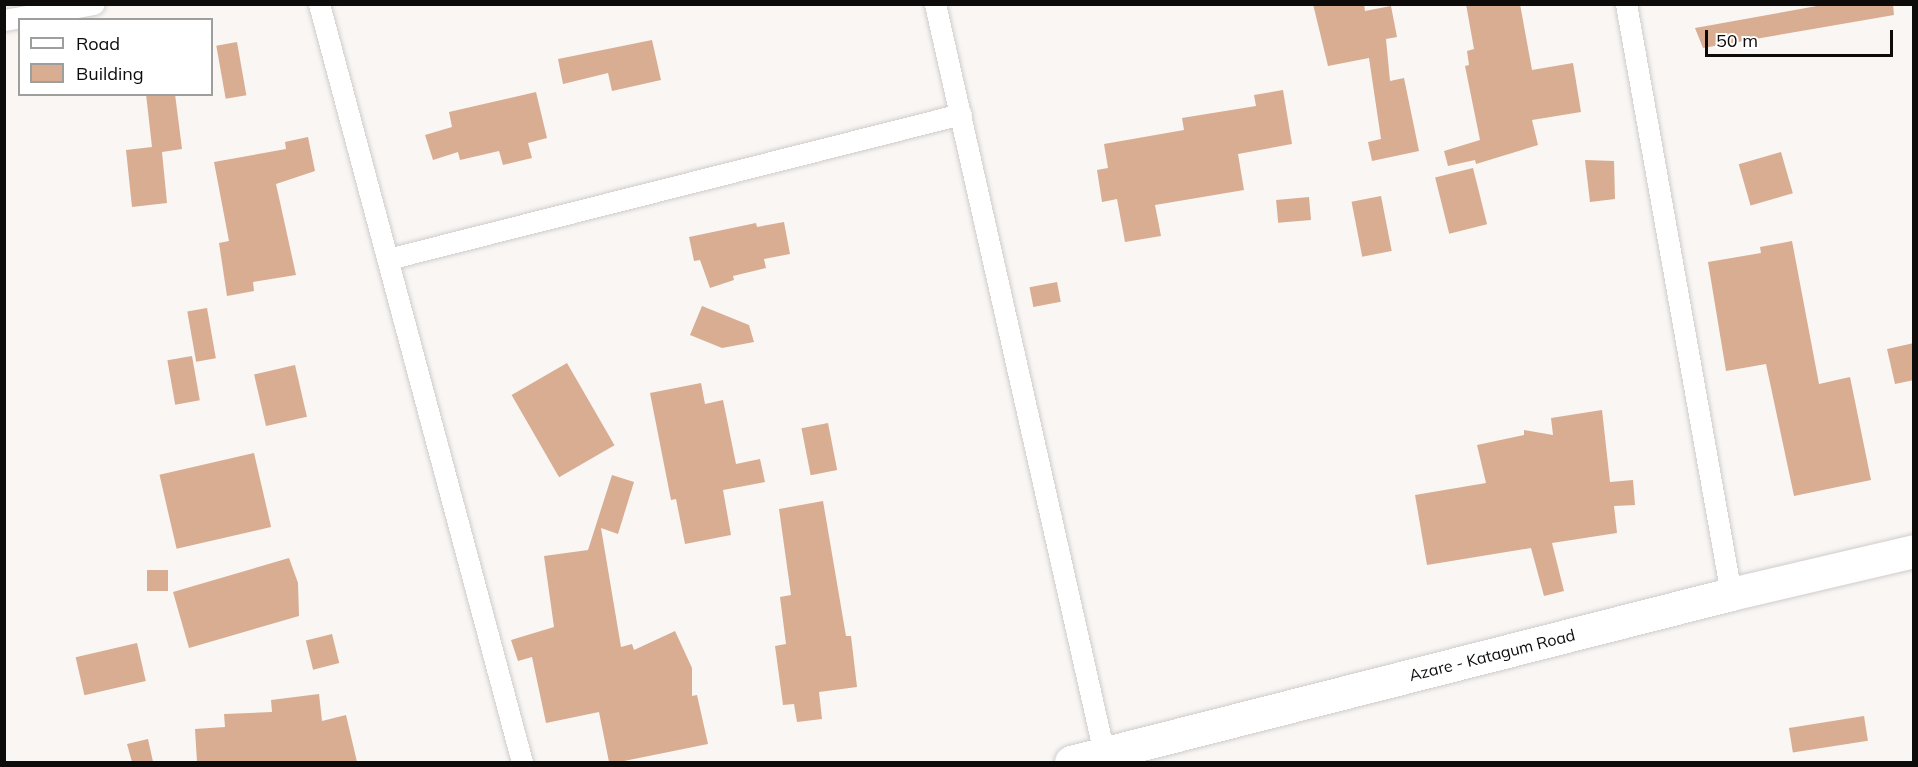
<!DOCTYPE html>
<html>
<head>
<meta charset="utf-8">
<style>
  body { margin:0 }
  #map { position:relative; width:1918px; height:767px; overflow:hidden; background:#f9f6f4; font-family:Mulish,sans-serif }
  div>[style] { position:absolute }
  .building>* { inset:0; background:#d8ad92; transform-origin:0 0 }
  .roads { filter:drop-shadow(0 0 2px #cfccca) drop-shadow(0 0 2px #cfccca) }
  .minor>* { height:21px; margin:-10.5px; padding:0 10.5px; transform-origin:10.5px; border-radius:10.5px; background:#fff }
  .primary>* { height:33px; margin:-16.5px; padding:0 16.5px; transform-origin:16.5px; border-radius:16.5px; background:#fff }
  span { translate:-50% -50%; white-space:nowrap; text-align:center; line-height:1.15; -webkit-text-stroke:6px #fff; paint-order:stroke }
  .street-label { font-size:16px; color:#0d0c0b }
  .frame { position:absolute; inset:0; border:6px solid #0d0c0b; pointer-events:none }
  .legend { position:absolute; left:18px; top:18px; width:195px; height:78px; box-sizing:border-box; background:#fff; border:2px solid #9e9e9d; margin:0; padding:8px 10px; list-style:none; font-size:18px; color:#0d0c0b }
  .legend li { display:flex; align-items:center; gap:12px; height:30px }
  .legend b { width:30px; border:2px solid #9e9e9d }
  .scale { position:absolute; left:1705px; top:30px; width:188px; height:27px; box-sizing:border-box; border:3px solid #0d0c0b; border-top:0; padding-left:8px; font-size:18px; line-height:21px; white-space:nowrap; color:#0d0c0b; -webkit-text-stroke:4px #fff; paint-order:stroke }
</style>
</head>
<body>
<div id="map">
  <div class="building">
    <i style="clip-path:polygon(1313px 4px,1364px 4px,1365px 11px,1391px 6px,1397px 37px,1386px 39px,1390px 81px,1404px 78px,1419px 151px,1372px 161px,1368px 142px,1381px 139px,1369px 58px,1328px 66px)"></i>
    <i style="clip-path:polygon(1466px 4px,1520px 4px,1532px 70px,1573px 63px,1581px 112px,1532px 120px,1538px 145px,1476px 164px,1475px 160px,1448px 166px,1444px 151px,1480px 140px,1465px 66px,1469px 65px,1467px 51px,1474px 49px)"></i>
    <i style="clip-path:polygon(1828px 4px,1893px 4px,1894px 15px,1703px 48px,1695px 28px)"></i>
    <i style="clip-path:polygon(652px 40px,661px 80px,612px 91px,608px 73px,563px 84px,558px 59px)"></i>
    <i style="left:237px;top:42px;width:54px;height:21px;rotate:80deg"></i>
    <i style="clip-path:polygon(1283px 90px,1292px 144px,1238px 154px,1244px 190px,1155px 205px,1161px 236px,1125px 242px,1117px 199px,1102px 202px,1097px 170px,1108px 168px,1104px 144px,1184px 130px,1182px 118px,1256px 106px,1254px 95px)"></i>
    <i style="clip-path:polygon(536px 92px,547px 138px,528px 143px,532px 158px,503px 165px,499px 151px,460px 160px,458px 152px,433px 160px,425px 135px,452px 127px,449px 112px)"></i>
    <i style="clip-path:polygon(146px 94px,175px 94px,182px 149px,162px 152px,167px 203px,132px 207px,126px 150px,152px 147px)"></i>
    <i style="clip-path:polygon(308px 137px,315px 171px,276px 184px,296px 275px,253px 282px,254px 291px,227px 296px,219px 243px,229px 241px,214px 162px,286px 149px,285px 142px)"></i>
    <i style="left:1781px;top:152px;width:43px;height:44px;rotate:74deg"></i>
    <i style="clip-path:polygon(1585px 160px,1614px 161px,1615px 199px,1590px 202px)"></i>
    <i style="left:1473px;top:168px;width:58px;height:39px;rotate:76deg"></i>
    <i style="left:1381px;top:196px;width:56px;height:30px;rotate:79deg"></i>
    <i style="left:1309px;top:197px;width:23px;height:33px;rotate:85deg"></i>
    <i style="clip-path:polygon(784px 222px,790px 254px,764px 259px,766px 268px,733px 276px,734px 280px,710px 288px,700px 260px,694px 261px,689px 237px,756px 223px,757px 227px)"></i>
    <i style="clip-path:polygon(1792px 241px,1819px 384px,1850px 377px,1871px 480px,1794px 496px,1766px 364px,1726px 371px,1708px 262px,1761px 253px,1760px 247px)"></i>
    <i style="left:1057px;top:282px;width:20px;height:28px;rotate:79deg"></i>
    <i style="clip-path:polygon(702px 306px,749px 325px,754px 342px,722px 348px,690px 335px)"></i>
    <i style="left:207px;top:308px;width:51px;height:20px;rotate:80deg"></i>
    <i style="clip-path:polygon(1914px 343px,1914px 380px,1895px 384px,1887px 349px)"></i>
    <i style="left:192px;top:356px;width:45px;height:25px;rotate:80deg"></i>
    <i style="left:567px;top:363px;width:95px;height:64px;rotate:60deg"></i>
    <i style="left:295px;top:365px;width:53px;height:42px;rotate:77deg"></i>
    <i style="clip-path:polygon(701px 383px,705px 404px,723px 400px,736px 464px,760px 459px,765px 482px,723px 490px,731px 535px,685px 544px,676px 499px,671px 500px,650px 393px)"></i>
    <i style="clip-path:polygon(1602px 410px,1610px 482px,1633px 480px,1635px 505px,1614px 506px,1617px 533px,1552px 543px,1564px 591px,1544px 596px,1531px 548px,1427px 565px,1415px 495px,1486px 483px,1477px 445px,1524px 435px,1524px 430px,1553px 435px,1551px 418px)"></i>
    <i style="left:828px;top:423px;width:48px;height:27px;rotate:79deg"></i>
    <i style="left:254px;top:453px;width:76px;height:97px;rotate:77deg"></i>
    <i style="clip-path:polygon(612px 475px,634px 482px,618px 534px,601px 528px,621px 647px,632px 644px,634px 650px,675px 631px,692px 668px,692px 696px,697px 695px,708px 744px,619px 762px,609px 762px,599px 712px,546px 723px,532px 657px,518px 661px,511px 640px,554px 627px,544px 556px,588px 550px)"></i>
    <i style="clip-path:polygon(823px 501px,846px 636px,851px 636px,857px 687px,819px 692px,822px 719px,797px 722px,794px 704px,783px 705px,775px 646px,786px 644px,780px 597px,791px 595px,779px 509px)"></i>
    <i style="clip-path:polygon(289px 558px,298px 583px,299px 616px,189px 648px,173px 592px)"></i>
    <i style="left:168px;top:570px;width:21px;height:21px;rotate:90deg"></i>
    <i style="left:332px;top:634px;width:30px;height:27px;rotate:76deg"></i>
    <i style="left:137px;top:643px;width:39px;height:63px;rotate:77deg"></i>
    <i style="clip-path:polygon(319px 694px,322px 721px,346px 715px,357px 762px,197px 762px,195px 729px,225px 727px,224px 714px,272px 712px,271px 700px)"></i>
    <i style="left:1864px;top:716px;width:25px;height:76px;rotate:81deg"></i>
    <i style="clip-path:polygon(148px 739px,153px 762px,132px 762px,127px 744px)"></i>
  </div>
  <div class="roads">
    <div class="minor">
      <i style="left:319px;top:4px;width:785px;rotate:75.01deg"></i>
      <i style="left:935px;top:4px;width:777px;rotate:77.29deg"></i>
      <i style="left:1626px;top:4px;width:599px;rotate:79.91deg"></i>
      <i style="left:4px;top:20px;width:91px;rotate:-10.1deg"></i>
      <i style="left:388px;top:259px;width:591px;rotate:-14.2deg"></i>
    </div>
    <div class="primary">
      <i style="left:1071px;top:762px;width:681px;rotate:-14.28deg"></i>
      <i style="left:1731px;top:594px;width:188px;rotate:-13.2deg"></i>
    </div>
  </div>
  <div class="street-label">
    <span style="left:1492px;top:655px;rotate:-14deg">Azare - Katagum Road</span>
  </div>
  <div class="frame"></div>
  <ul class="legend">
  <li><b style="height:8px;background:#fff"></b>Road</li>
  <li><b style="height:16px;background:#d8ad92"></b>Building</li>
  </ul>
  <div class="scale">50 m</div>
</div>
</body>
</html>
